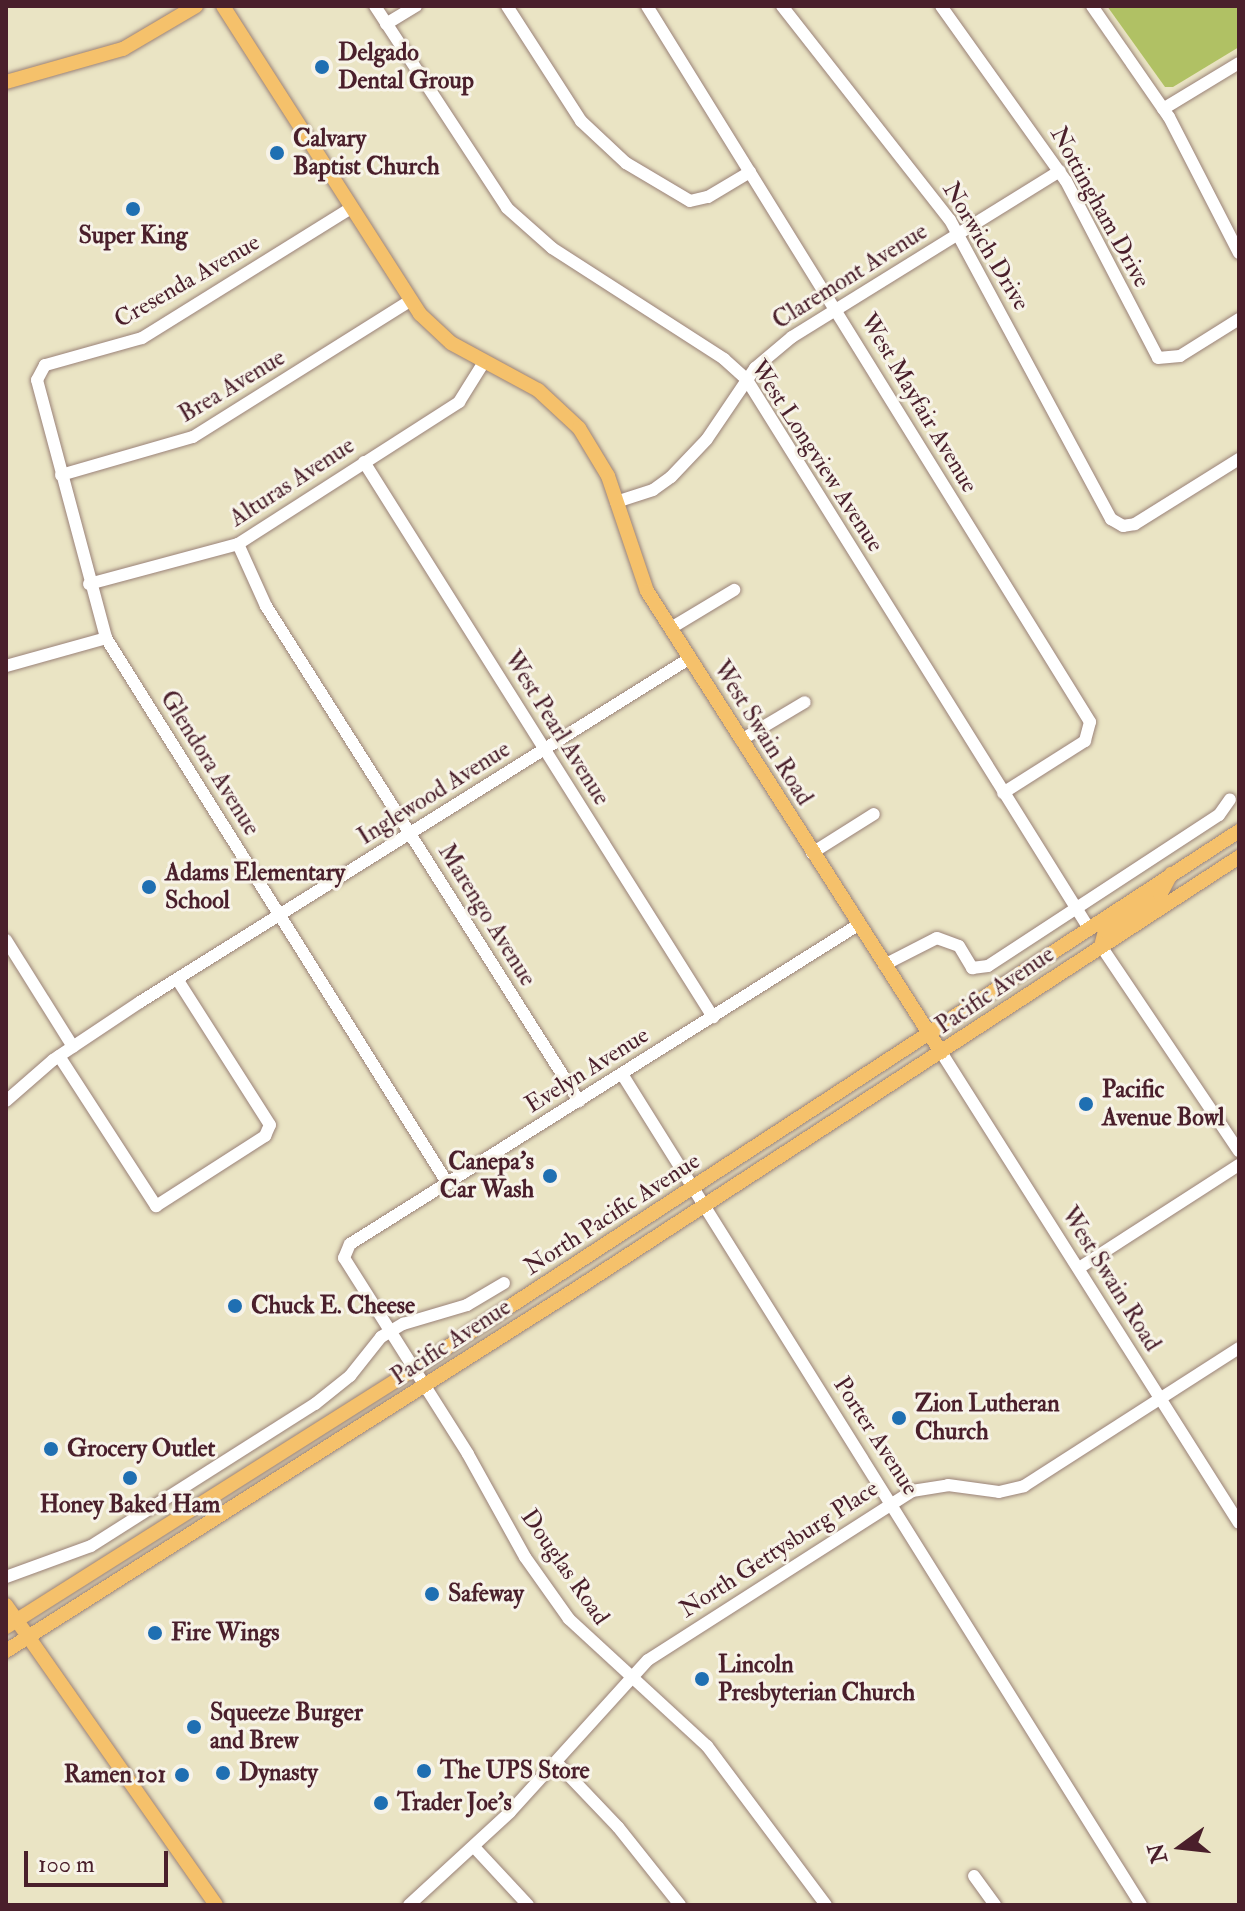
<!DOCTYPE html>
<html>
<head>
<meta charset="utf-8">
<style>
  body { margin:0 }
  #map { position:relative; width:1245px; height:1911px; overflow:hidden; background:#eae4c4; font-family:"IM FELL Double Pica",serif }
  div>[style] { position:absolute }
  .green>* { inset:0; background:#b0c164 }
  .roads { filter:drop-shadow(0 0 2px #9a8278) drop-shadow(0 0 2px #9a8278) }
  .minor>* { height:12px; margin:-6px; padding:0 6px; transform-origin:6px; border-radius:6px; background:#fff }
  .major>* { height:14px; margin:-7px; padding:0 7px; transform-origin:7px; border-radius:7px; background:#f5c16b }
  .dots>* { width:22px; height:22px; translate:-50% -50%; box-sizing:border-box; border:4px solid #f7f3e8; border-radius:50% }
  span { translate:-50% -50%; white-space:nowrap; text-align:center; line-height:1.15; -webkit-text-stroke:6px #f7f3e8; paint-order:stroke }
  .poi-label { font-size:24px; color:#4a1f2b; font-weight:700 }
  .left { translate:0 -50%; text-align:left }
  .right { translate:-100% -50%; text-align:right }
  .street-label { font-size:24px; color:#4a1f2b }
  .frame { position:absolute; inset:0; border:8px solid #4a1f2b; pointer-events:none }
  .north { position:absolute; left:1141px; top:1807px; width:80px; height:80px; -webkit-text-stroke:6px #f7f3e8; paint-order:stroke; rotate:255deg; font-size:22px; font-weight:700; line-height:32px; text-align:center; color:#4a1f2b }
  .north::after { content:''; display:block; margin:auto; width:28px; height:36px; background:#4a1f2b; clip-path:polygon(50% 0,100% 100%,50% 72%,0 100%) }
  .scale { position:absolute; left:24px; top:1851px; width:144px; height:36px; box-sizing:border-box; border:4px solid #4a1f2b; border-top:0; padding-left:10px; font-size:24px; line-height:28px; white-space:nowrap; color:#4a1f2b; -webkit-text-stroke:6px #f7f3e8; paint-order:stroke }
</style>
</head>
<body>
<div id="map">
  <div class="green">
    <i style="clip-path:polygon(1107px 6px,1239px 6px,1239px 47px,1173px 87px,1165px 87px)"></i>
  </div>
  <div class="roads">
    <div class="minor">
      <i style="left:375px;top:6px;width:241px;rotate:56.8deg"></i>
      <i style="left:507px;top:208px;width:60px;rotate:41.6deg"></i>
      <i style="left:552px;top:248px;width:205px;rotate:32.8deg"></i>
      <i style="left:724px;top:359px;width:31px;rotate:42deg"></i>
      <i style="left:747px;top:380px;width:645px;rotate:58.06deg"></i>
      <i style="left:507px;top:6px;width:137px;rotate:57.2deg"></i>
      <i style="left:581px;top:121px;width:62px;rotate:43deg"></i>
      <i style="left:626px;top:163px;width:74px;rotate:30.7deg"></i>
      <i style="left:690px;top:201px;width:18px;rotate:-13deg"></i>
      <i style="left:708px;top:197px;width:49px;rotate:-30.8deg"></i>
      <i style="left:647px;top:6px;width:842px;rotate:58.25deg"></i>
      <i style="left:1090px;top:722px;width:20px;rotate:105deg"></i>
      <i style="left:1085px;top:741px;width:97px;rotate:147.6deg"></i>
      <i style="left:782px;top:6px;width:272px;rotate:51.9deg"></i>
      <i style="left:950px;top:220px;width:340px;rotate:61.7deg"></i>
      <i style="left:1111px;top:519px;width:14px;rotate:30deg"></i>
      <i style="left:1123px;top:526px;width:12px;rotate:-9deg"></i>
      <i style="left:1135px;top:524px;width:123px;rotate:-32deg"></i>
      <i style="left:941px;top:6px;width:215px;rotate:54.5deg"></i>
      <i style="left:1066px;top:181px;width:199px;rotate:62.5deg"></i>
      <i style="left:1158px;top:358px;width:22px;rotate:-5deg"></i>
      <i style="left:1180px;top:356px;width:70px;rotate:-32.1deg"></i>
      <i style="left:1092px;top:6px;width:135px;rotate:55.3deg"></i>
      <i style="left:1169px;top:117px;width:153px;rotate:62.8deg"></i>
      <i style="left:386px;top:24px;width:35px;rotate:-31deg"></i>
      <i style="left:1163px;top:109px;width:89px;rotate:-31.2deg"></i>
      <i style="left:351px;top:208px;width:246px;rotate:148.1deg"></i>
      <i style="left:142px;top:338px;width:101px;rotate:164.4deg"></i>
      <i style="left:45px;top:365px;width:17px;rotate:118deg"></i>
      <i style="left:37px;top:380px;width:267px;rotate:75deg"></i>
      <i style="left:106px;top:638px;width:644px;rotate:57.94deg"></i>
      <i style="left:364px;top:462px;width:656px;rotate:57.84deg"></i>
      <i style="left:61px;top:475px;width:137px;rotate:-16.1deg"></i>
      <i style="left:193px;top:437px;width:257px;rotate:-32.1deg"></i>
      <i style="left:616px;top:502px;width:39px;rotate:-18deg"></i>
      <i style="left:653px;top:490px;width:22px;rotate:-36deg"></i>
      <i style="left:671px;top:477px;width:52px;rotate:-46.5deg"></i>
      <i style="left:707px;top:439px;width:86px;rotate:-55.9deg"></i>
      <i style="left:755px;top:368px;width:48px;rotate:-40deg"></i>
      <i style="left:792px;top:337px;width:315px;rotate:-31.8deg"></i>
      <i style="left:238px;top:544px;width:68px;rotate:65.7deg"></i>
      <i style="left:266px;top:606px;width:586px;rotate:57.69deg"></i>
      <i style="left:89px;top:584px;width:154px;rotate:-15deg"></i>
      <i style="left:238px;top:544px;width:263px;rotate:-32.7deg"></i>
      <i style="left:459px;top:402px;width:47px;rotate:-58deg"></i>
      <i style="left:671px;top:628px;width:74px;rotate:-31.1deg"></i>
      <i style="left:6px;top:666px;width:104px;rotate:-15.6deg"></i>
      <i style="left:741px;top:740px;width:74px;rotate:-30.7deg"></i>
      <i style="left:812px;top:853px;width:73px;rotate:-32.2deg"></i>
      <i style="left:6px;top:940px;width:126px;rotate:57.9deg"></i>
      <i style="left:1101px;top:946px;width:247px;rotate:56.1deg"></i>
      <i style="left:884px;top:965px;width:59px;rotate:-27deg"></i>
      <i style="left:937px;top:938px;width:23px;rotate:20deg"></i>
      <i style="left:959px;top:946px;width:26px;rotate:59deg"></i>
      <i style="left:972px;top:968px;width:16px;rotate:-7deg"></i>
      <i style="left:988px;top:966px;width:276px;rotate:-33.2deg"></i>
      <i style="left:1219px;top:815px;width:19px;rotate:-55deg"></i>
      <i style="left:941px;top:1052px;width:557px;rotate:57.68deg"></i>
      <i style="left:59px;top:1056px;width:179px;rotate:57.1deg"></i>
      <i style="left:156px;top:1206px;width:130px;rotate:-32.7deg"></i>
      <i style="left:265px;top:1136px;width:12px;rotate:-66deg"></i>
      <i style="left:270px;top:1125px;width:173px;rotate:-122.5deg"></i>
      <i style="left:622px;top:1074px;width:980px;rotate:58.01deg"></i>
      <i style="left:6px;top:1101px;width:62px;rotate:-41.1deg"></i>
      <i style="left:53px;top:1060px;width:105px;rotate:-33.7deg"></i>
      <i style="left:140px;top:1002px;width:649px;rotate:-32.02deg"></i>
      <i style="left:1079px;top:1268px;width:190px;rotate:-32.8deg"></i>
      <i style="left:6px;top:1577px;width:90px;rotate:-20deg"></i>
      <i style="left:91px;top:1546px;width:265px;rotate:-32.4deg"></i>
      <i style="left:315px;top:1404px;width:45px;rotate:-38.7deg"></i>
      <i style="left:350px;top:1376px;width:50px;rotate:-51.5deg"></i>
      <i style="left:381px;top:1337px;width:26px;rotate:-31deg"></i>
      <i style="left:403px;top:1324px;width:67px;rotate:-16.5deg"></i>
      <i style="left:467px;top:1305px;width:43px;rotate:-30.7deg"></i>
      <i style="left:556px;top:1762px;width:90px;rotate:46.4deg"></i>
      <i style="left:618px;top:1827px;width:100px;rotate:51.5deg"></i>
      <i style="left:475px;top:1848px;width:78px;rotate:47.1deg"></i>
      <i style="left:974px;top:1876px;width:36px;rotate:54deg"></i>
      <i style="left:409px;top:1905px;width:137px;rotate:-42.6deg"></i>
      <i style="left:510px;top:1812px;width:205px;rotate:-47.8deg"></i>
      <i style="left:648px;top:1660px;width:313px;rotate:-32.6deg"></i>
      <i style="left:912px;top:1491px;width:36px;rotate:-9deg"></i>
      <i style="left:948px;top:1485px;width:51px;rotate:7.8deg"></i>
      <i style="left:999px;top:1492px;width:26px;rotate:-13deg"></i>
      <i style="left:1024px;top:1486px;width:255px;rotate:-32.7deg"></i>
      <i style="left:826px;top:1905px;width:199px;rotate:-126.8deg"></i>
      <i style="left:707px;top:1746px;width:188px;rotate:-137.4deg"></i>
      <i style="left:569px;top:1619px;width:76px;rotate:-125.4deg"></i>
      <i style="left:525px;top:1557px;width:118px;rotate:-119deg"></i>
      <i style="left:468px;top:1454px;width:232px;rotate:-122.3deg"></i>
      <i style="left:344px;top:1258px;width:15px;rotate:-67deg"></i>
      <i style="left:350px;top:1244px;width:600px;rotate:-32.13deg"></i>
    </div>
    <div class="major">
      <i style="left:223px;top:6px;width:366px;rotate:57.4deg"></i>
      <i style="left:420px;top:314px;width:42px;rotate:43.1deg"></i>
      <i style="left:451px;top:343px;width:99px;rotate:28.4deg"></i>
      <i style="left:538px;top:390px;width:56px;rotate:42.8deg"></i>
      <i style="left:579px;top:428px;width:56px;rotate:58.9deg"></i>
      <i style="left:608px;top:476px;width:121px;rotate:71.3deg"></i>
      <i style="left:647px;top:591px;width:547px;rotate:57.47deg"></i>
      <i style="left:6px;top:82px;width:122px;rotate:-15.8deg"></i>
      <i style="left:123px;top:49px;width:85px;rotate:-30.5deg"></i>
      <i style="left:1101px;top:946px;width:16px;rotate:-75deg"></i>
      <i style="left:1105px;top:931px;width:66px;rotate:-33.2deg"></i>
      <i style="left:1160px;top:895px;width:24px;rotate:-62deg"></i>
      <i style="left:6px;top:1605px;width:366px;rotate:55deg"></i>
      <i style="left:6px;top:1627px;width:483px;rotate:-32.3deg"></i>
      <i style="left:414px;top:1369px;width:985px;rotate:-33.11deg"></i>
      <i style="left:6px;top:1651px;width:668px;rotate:-32.41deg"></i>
      <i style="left:570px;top:1293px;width:799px;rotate:-33.09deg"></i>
    </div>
  </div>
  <div class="dots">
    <i style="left:322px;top:67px;background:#1f6fb2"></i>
    <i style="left:277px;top:153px;background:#1f6fb2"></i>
    <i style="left:133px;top:209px;background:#1f6fb2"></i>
    <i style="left:149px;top:887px;background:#1f6fb2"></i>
    <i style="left:1086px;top:1104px;background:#1f6fb2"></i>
    <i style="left:550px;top:1176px;background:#1f6fb2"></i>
    <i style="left:235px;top:1306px;background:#1f6fb2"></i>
    <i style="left:899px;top:1418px;background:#1f6fb2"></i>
    <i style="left:51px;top:1449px;background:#1f6fb2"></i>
    <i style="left:130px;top:1478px;background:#1f6fb2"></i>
    <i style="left:432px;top:1594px;background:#1f6fb2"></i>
    <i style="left:155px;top:1633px;background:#1f6fb2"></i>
    <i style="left:702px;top:1679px;background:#1f6fb2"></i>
    <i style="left:194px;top:1727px;background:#1f6fb2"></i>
    <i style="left:424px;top:1771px;background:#1f6fb2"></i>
    <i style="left:223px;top:1773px;background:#1f6fb2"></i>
    <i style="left:182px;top:1775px;background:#1f6fb2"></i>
    <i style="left:381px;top:1803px;background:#1f6fb2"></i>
  </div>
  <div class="poi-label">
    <span class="left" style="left:338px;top:67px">Delgado<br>Dental Group</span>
    <span class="left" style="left:293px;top:153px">Calvary<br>Baptist Church</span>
    <span style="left:133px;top:236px">Super King</span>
    <span class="left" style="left:165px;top:887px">Adams Elementary<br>School</span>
    <span class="left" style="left:1102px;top:1104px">Pacific<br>Avenue Bowl</span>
    <span class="right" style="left:534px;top:1176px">Canepa's<br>Car Wash</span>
    <span class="left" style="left:251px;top:1306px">Chuck E. Cheese</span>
    <span class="left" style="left:915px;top:1418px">Zion Lutheran<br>Church</span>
    <span class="left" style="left:67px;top:1449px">Grocery Outlet</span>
    <span style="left:130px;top:1505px">Honey Baked Ham</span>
    <span class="left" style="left:448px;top:1594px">Safeway</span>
    <span class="left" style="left:171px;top:1633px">Fire Wings</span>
    <span class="left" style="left:718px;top:1679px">Lincoln<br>Presbyterian Church</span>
    <span class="left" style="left:210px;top:1727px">Squeeze Burger<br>and Brew</span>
    <span class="left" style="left:440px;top:1771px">The UPS Store</span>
    <span class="left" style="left:239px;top:1773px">Dynasty</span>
    <span class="right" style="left:166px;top:1775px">Ramen 101</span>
    <span class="left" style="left:397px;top:1803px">Trader Joe's</span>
  </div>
  <div class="street-label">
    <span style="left:1100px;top:207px;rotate:61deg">Nottingham Drive</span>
    <span style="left:986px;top:246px;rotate:59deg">Norwich Drive</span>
    <span style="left:850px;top:276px;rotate:-32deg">Claremont Avenue</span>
    <span style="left:187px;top:281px;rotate:-30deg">Cresenda Avenue</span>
    <span style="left:232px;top:386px;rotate:-31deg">Brea Avenue</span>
    <span style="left:919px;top:403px;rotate:59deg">West Mayfair Avenue</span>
    <span style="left:817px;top:456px;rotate:57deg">West Longview Avenue</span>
    <span style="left:292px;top:482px;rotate:-33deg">Alturas Avenue</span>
    <span style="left:557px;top:728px;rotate:58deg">West Pearl Avenue</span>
    <span style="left:763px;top:733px;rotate:58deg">West Swain Road</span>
    <span style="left:210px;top:763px;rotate:58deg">Glendora Avenue</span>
    <span style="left:434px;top:793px;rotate:-32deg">Inglewood Avenue</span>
    <span style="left:487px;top:915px;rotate:58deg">Marengo Avenue</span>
    <span style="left:995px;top:990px;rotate:-34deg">Pacific Avenue</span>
    <span style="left:587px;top:1070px;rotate:-32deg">Evelyn Avenue</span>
    <span style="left:612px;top:1214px;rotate:-33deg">North Pacific Avenue</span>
    <span style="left:1111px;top:1279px;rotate:58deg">West Swain Road</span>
    <span style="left:451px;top:1342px;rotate:-33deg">Pacific Avenue</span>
    <span style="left:876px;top:1436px;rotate:57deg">Porter Avenue</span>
    <span style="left:779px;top:1549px;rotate:-33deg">North Gettysburg Place</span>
    <span style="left:565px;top:1567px;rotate:55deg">Douglas Road</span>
  </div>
  <div class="frame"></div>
  <div class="north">N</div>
  <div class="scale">100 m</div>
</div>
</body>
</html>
